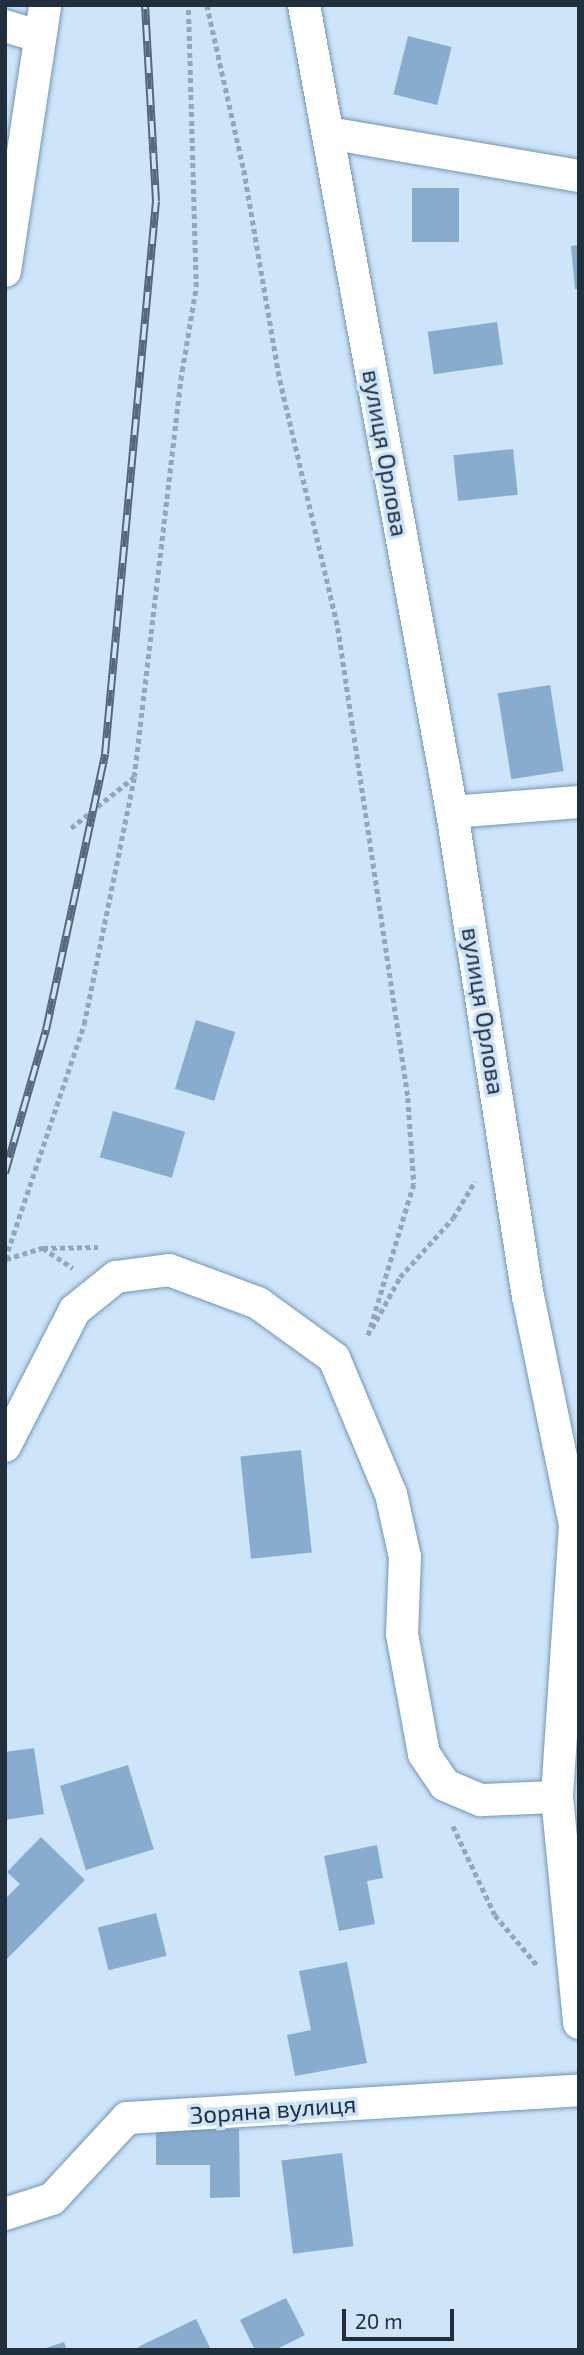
<!DOCTYPE html>
<html>
<head>
<meta charset="utf-8">
<style>
  body { margin:0 }
  #map { position:relative; width:584px; height:2355px; overflow:hidden; background:#cde4f9; font-family:"Exo 2",sans-serif }
  div>[style] { position:absolute }
  .building>* { inset:0; background:#88accd; transform-origin:0 0 }
  .path>* { height:4.5px; margin-top:-2.25px; transform-origin:0; background:repeating-linear-gradient(90deg,#93a7b9 0 5px,transparent 0 8.5px) }
  .roads { filter:drop-shadow(0 0 2px #7396b6) drop-shadow(0 0 2px #7396b6) }
  .street>* { height:32px; margin:-16px; padding:0 16px; transform-origin:16px; border-radius:16px; background:#fff }
  .rail>* { height:8px; margin-top:-4px; transform-origin:0; background:repeating-linear-gradient(90deg,#cde4f9 0 16px,#576878 0 32px); box-sizing:border-box; border-block:2px solid #576878 }
  span { translate:-50% -50%; white-space:nowrap; text-align:center; line-height:1.15; -webkit-text-stroke:7px #cde4f9; paint-order:stroke }
  .street-label { font-size:24px; color:#212f3d }
  .frame { position:absolute; inset:0; border:7px solid #212f3d; pointer-events:none }
  .scale { position:absolute; left:342px; top:2309px; width:112px; height:32px; box-sizing:border-box; border:4px solid #212f3d; border-top:0; padding-left:9px; font-size:21px; line-height:24px; white-space:nowrap; color:#212f3d; -webkit-text-stroke:5px #cde4f9; paint-order:stroke }
</style>
</head>
<body>
<div id="map">
  <div class="building">
    <i style="left:408px;top:36px;width:45px;height:60px;rotate:14deg"></i>
    <i style="left:412px;top:188px;width:47px;height:54px"></i>
    <i style="clip-path:polygon(579px 245px,579px 289px,575px 289px,571px 246px)"></i>
    <i style="left:497px;top:322px;width:43px;height:70px;rotate:82deg"></i>
    <i style="left:513px;top:449px;width:46px;height:60px;rotate:84deg"></i>
    <i style="left:550px;top:685px;width:87px;height:53px;rotate:81deg"></i>
    <i style="left:196px;top:1020px;width:41px;height:72px;rotate:17deg"></i>
    <i style="left:113px;top:1111px;width:75px;height:48px;rotate:16deg"></i>
    <i style="left:301px;top:1450px;width:103px;height:61px;rotate:84deg"></i>
    <i style="clip-path:polygon(34px 1748px,44px 1814px,5px 1820px,5px 1752px)"></i>
    <i style="left:128px;top:1765px;width:88px;height:71px;rotate:73deg"></i>
    <i style="clip-path:polygon(41px 1837px,85px 1880px,5px 1961px,5px 1899px,20px 1884px,7px 1872px)"></i>
    <i style="clip-path:polygon(377px 1845px,383px 1878px,367px 1881px,375px 1924px,339px 1931px,324px 1856px)"></i>
    <i style="left:156px;top:1913px;width:44px;height:60px;rotate:76deg"></i>
    <i style="clip-path:polygon(347px 1962px,367px 2063px,295px 2076px,287px 2035px,311px 2030px,299px 1971px)"></i>
    <i style="clip-path:polygon(239px 2129px,240px 2197px,210px 2198px,210px 2165px,156px 2165px,156px 2130px)"></i>
    <i style="left:342px;top:2153px;width:94px;height:61px;rotate:83deg"></i>
    <i style="clip-path:polygon(286px 2298px,305px 2335px,275px 2350px,255px 2350px,240px 2320px)"></i>
    <i style="clip-path:polygon(196px 2319px,211px 2350px,140px 2350px,138px 2347px)"></i>
    <i style="clip-path:polygon(64px 2342px,67px 2350px,43px 2350px,43px 2349px)"></i>
  </div>
  <div class="path">
    <i style="left:207px;top:5px;width:169px;rotate:77.4deg"></i>
    <i style="left:244px;top:170px;width:213px;rotate:80.3deg"></i>
    <i style="left:280px;top:380px;width:255px;rotate:76.8deg"></i>
    <i style="left:338px;top:628px;width:475px;rotate:81.5deg"></i>
    <i style="left:408px;top:1098px;width:86px;rotate:86deg"></i>
    <i style="left:414px;top:1184px;width:159px;rotate:106.8deg"></i>
    <i style="left:71px;top:828px;width:81px;rotate:-39deg"></i>
    <i style="left:134px;top:777px;width:409px;rotate:-83.3deg"></i>
    <i style="left:182px;top:371px;width:85px;rotate:-80.5deg"></i>
    <i style="left:196px;top:287px;width:282px;rotate:-91.6deg"></i>
    <i style="left:43px;top:1248px;width:55px;rotate:-1deg"></i>
    <i style="left:5px;top:1259px;width:248px;rotate:-71.4deg"></i>
    <i style="left:84px;top:1024px;width:251px;rotate:-78.5deg"></i>
    <i style="left:6px;top:1259px;width:39px;rotate:-17deg"></i>
    <i style="left:43px;top:1248px;width:36px;rotate:34deg"></i>
    <i style="left:372px;top:1328px;width:58px;rotate:-61.2deg"></i>
    <i style="left:400px;top:1277px;width:79px;rotate:-48.1deg"></i>
    <i style="left:453px;top:1218px;width:43px;rotate:-59.3deg"></i>
    <i style="left:453px;top:1826px;width:98px;rotate:64.7deg"></i>
    <i style="left:495px;top:1915px;width:65px;rotate:50deg"></i>
  </div>
  <div class="roads">
    <div class="street">
      <i style="left:304px;top:5px;width:820px;rotate:79.61deg"></i>
      <i style="left:452px;top:812px;width:490px;rotate:81.1deg"></i>
      <i style="left:528px;top:1296px;width:234px;rotate:78.4deg"></i>
      <i style="left:575px;top:1525px;width:273px;rotate:93.8deg"></i>
      <i style="left:557px;top:1797px;width:227px;rotate:84.4deg"></i>
      <i style="left:5px;top:26px;width:37px;rotate:17deg"></i>
      <i style="left:328px;top:133px;width:255px;rotate:9.7deg"></i>
      <i style="left:5px;top:271px;width:269px;rotate:-81.4deg"></i>
      <i style="left:452px;top:812px;width:127px;rotate:-4.5deg"></i>
      <i style="left:5px;top:1446px;width:153px;rotate:-62.8deg"></i>
      <i style="left:75px;top:1310px;width:53px;rotate:-38.8deg"></i>
      <i style="left:116px;top:1277px;width:53px;rotate:-7.5deg"></i>
      <i style="left:169px;top:1270px;width:95px;rotate:20.3deg"></i>
      <i style="left:258px;top:1303px;width:94px;rotate:35.9deg"></i>
      <i style="left:334px;top:1358px;width:147px;rotate:67.3deg"></i>
      <i style="left:391px;top:1494px;width:65px;rotate:77.5deg"></i>
      <i style="left:405px;top:1557px;width:77px;rotate:92.2deg"></i>
      <i style="left:402px;top:1634px;width:122px;rotate:79.6deg"></i>
      <i style="left:424px;top:1754px;width:37px;rotate:56deg"></i>
      <i style="left:445px;top:1785px;width:39px;rotate:23deg"></i>
      <i style="left:481px;top:1800px;width:76px;rotate:-2.3deg"></i>
      <i style="left:5px;top:2214px;width:49px;rotate:-17.7deg"></i>
      <i style="left:52px;top:2199px;width:110px;rotate:-47.2deg"></i>
      <i style="left:127px;top:2118px;width:453px;rotate:-3.5deg"></i>
    </div>
  </div>
  <div class="rail">
    <i style="left:5px;top:1173px;width:149px;rotate:-74deg"></i>
    <i style="left:46px;top:1030px;width:282px;rotate:-77.9deg"></i>
    <i style="left:105px;top:754px;width:555px;rotate:-84.73deg"></i>
    <i style="left:156px;top:201px;width:196px;rotate:-93.2deg"></i>
  </div>
  <div class="street-label">
    <span style="left:386px;top:453px;rotate:80deg">вулиця Орлова</span>
    <span style="left:484px;top:1011px;rotate:81deg">вулиця Орлова</span>
    <span style="left:273px;top:2109px;rotate:-4deg">Зоряна вулиця</span>
  </div>
  <div class="frame"></div>
  <div class="scale">20 m</div>
</div>
</body>
</html>
